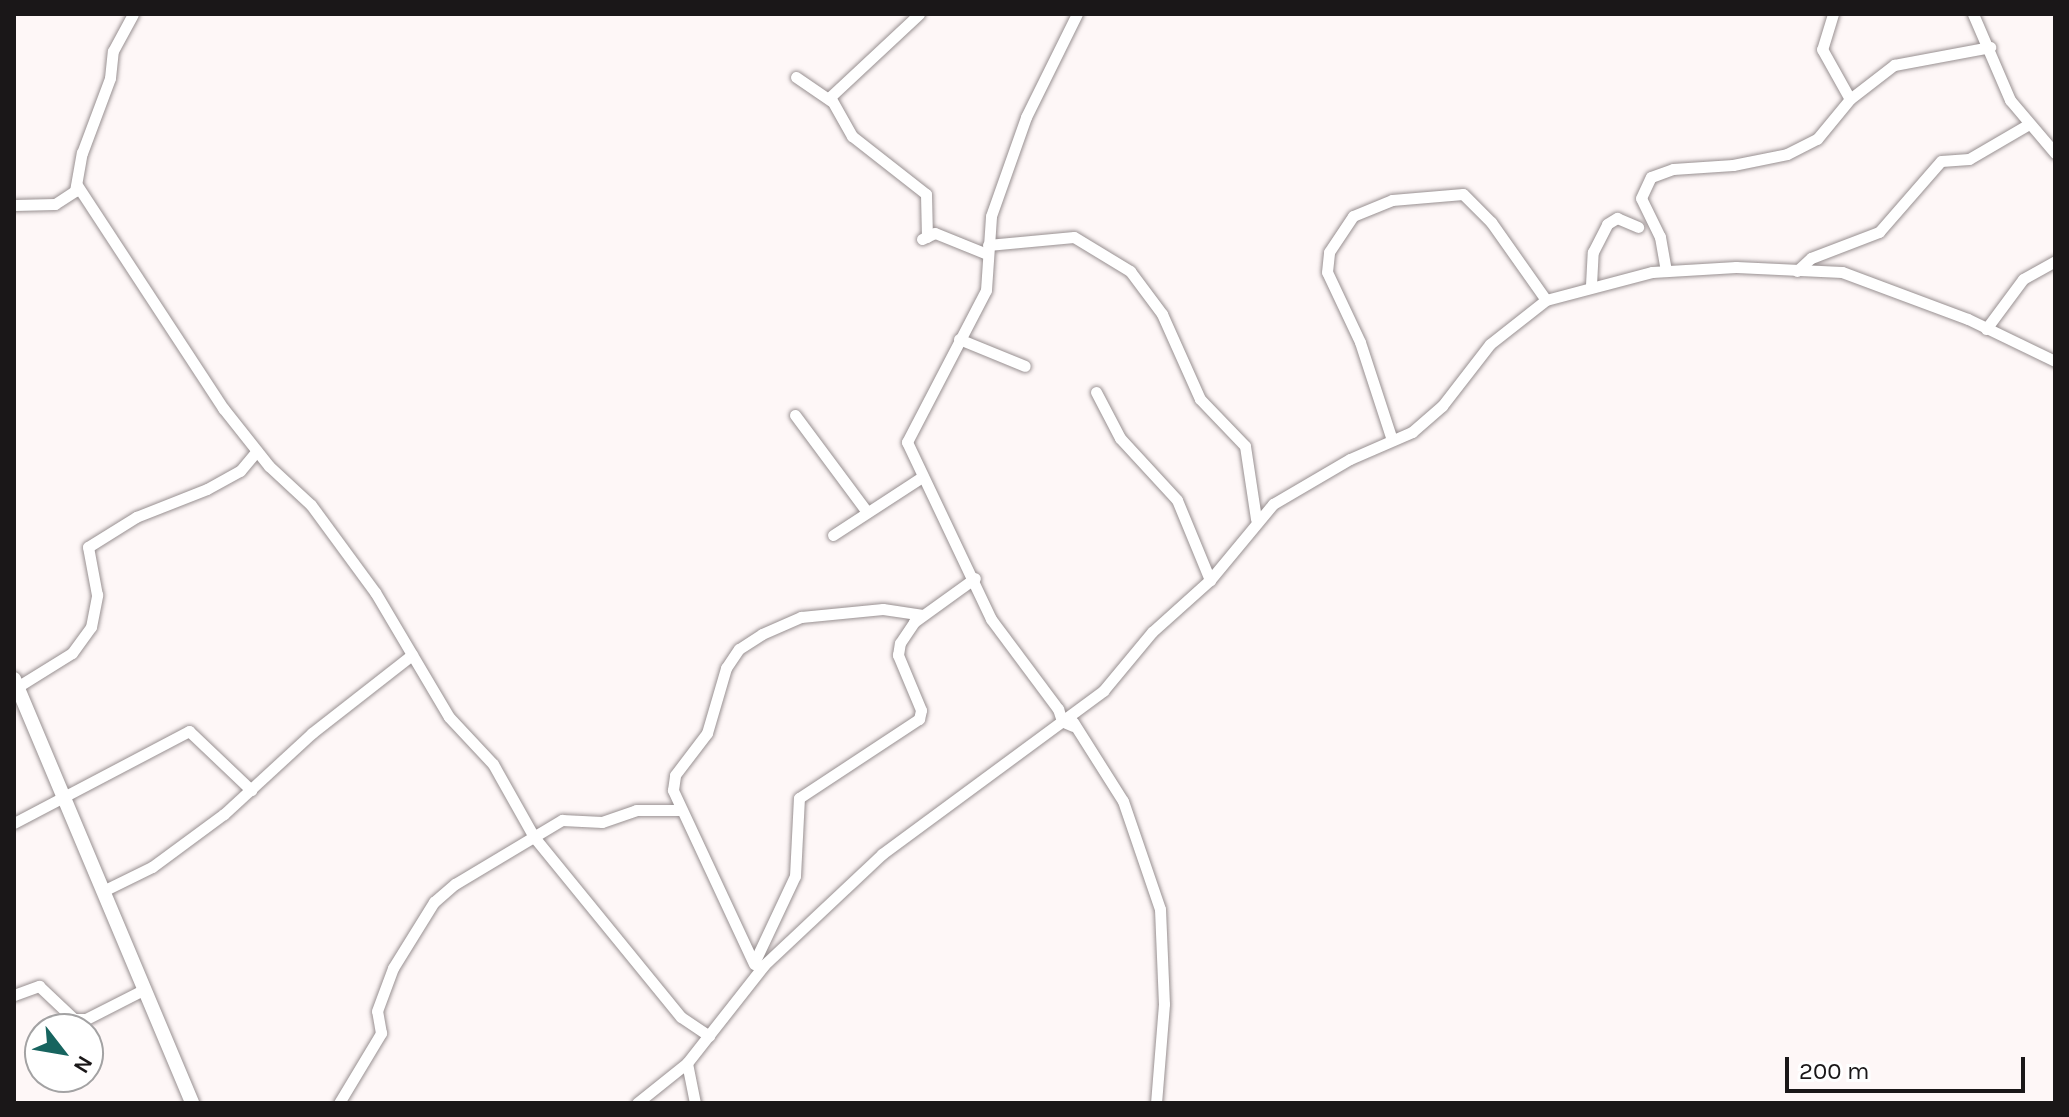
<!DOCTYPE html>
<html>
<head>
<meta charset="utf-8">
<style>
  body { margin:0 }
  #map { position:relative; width:2069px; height:1117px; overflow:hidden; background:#fef7f7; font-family:Karla,sans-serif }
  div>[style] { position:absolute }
  .roads { filter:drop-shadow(0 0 2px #989091) drop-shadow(0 0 2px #989091) }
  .minor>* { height:11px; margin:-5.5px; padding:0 5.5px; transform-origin:5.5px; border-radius:5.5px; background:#fff }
  .major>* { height:14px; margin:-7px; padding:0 7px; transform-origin:7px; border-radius:7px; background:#fff }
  span { translate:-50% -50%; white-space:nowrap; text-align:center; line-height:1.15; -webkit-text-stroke:6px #fff; paint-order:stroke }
  .frame { position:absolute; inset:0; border:16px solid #1a1718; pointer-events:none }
  .north { position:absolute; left:24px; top:1013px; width:80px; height:80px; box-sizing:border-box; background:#fff; border:2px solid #a3a2a3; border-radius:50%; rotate:121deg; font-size:22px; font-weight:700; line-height:32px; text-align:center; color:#1a1718 }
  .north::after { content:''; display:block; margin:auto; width:28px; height:36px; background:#17645f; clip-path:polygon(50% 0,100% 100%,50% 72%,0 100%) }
  .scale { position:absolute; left:1785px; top:1057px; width:240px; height:36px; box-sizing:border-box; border:4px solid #1a1718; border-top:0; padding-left:10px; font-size:24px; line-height:28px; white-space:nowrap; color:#1a1718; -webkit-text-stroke:6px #fff; paint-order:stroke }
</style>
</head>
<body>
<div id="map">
  <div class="roads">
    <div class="minor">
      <i style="left:919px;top:14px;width:122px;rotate:137deg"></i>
      <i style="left:830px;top:97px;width:45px;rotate:60.6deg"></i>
      <i style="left:852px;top:136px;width:94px;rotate:38.1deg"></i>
      <i style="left:926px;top:194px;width:43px;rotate:88.7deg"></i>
      <i style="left:1833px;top:14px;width:37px;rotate:107deg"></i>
      <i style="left:1822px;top:49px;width:57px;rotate:60.8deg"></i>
      <i style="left:1973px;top:14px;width:94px;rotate:66.7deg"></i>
      <i style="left:2010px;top:100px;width:70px;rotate:49.7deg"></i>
      <i style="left:796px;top:77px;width:42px;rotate:34.4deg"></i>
      <i style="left:77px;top:185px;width:267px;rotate:56.8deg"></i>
      <i style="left:223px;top:408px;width:74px;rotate:51.6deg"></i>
      <i style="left:269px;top:466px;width:57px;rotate:42.9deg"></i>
      <i style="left:311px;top:505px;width:108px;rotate:53.7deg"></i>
      <i style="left:375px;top:592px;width:145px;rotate:59.4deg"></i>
      <i style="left:449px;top:717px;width:64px;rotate:46.9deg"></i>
      <i style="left:493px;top:764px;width:84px;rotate:60.7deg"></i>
      <i style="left:534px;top:837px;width:232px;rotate:50.8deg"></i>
      <i style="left:681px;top:1017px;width:34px;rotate:34deg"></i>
      <i style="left:14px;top:205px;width:41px;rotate:-1.4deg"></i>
      <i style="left:55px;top:204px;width:24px;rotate:-33deg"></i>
      <i style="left:75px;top:191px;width:39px;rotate:-80deg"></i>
      <i style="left:82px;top:153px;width:80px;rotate:-69.5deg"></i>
      <i style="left:110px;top:78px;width:27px;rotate:-84deg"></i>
      <i style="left:113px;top:51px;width:42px;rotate:-61.6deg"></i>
      <i style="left:922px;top:239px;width:14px;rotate:-25deg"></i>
      <i style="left:935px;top:233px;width:56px;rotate:22deg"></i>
      <i style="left:988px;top:245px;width:86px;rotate:-5.3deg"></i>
      <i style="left:1074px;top:237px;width:66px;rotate:31.3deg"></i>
      <i style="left:1130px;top:271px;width:54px;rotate:53.3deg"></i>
      <i style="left:1162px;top:314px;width:93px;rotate:65.9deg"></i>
      <i style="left:1200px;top:399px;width:65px;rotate:46.2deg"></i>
      <i style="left:1245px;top:446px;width:74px;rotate:81.4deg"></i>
      <i style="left:1666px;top:271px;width:35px;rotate:-100deg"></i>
      <i style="left:1660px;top:237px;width:43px;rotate:-116deg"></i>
      <i style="left:1641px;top:198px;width:23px;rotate:-65deg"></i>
      <i style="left:1651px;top:177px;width:23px;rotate:-20deg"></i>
      <i style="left:1673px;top:169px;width:60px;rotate:-3.8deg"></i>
      <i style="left:1733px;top:165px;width:55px;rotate:-11.5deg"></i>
      <i style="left:1787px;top:154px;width:34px;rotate:-27deg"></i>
      <i style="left:1817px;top:139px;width:52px;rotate:-50.5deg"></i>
      <i style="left:1850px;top:99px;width:56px;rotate:-37.7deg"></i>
      <i style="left:1894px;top:65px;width:98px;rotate:-10.6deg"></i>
      <i style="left:1797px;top:271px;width:19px;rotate:-43deg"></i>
      <i style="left:1811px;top:258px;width:73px;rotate:-20.9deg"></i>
      <i style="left:1879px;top:232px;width:94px;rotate:-48.9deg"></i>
      <i style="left:1941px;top:161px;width:28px;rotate:-4deg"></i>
      <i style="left:1969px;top:159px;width:69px;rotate:-30.3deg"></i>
      <i style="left:1591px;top:285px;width:33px;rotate:-87deg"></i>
      <i style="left:1593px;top:252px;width:31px;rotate:-63deg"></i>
      <i style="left:1607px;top:224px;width:12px;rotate:-31deg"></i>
      <i style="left:1617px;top:218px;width:23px;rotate:23deg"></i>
      <i style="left:1986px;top:329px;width:62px;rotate:-53.5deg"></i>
      <i style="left:2023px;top:279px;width:37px;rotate:-29deg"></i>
      <i style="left:959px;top:339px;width:71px;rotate:22.2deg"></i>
      <i style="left:1096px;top:392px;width:52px;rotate:62.4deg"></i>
      <i style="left:1120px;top:438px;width:84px;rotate:47.4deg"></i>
      <i style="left:1177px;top:500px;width:87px;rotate:67.6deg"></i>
      <i style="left:795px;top:415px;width:121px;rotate:53.4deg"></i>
      <i style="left:1392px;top:440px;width:103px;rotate:-108.1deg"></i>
      <i style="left:1360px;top:342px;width:77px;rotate:-115.2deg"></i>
      <i style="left:1327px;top:272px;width:20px;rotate:-84deg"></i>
      <i style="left:1329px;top:252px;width:43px;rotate:-56.3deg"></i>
      <i style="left:1353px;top:216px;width:42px;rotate:-22.3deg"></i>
      <i style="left:1392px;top:200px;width:71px;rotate:-4.8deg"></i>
      <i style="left:1463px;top:194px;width:40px;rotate:45deg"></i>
      <i style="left:1491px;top:222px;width:95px;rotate:54.8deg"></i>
      <i style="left:833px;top:535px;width:106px;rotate:-33.1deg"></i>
      <i style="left:14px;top:689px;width:68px;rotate:-31.8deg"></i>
      <i style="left:72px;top:653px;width:32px;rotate:-54deg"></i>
      <i style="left:91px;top:627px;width:33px;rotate:-79deg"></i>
      <i style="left:97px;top:595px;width:49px;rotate:-100.6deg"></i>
      <i style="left:88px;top:547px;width:57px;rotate:-32deg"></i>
      <i style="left:136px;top:517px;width:76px;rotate:-21.5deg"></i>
      <i style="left:207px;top:489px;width:38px;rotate:-29deg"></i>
      <i style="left:240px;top:471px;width:26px;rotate:-50deg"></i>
      <i style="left:1073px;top:722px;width:93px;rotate:57.7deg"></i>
      <i style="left:1123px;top:801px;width:114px;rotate:71.1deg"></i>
      <i style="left:1160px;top:909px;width:95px;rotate:87.6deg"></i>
      <i style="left:1164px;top:1004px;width:99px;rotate:94.6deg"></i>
      <i style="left:1073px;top:726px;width:12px;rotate:-156deg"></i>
      <i style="left:1062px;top:721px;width:13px;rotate:-108deg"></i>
      <i style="left:1058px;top:709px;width:112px;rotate:-126.7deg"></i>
      <i style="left:991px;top:619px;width:196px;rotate:-115.4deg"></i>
      <i style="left:907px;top:442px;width:171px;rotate:-62.5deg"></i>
      <i style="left:986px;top:290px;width:74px;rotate:-86.1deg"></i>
      <i style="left:991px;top:216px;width:105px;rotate:-70.5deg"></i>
      <i style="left:1026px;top:117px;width:115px;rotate:-63.7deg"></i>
      <i style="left:14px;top:823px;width:198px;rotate:-27.7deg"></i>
      <i style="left:189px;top:731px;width:86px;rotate:43.6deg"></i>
      <i style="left:103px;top:891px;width:55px;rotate:-26.1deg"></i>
      <i style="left:152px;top:867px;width:89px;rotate:-36.4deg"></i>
      <i style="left:224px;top:814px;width:120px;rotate:-42.6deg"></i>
      <i style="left:312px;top:733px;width:127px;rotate:-38deg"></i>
      <i style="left:754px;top:963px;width:96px;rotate:-64.8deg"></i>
      <i style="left:795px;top:876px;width:78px;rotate:-87.1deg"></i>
      <i style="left:799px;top:798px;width:144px;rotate:-33.4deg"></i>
      <i style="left:919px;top:719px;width:9px;rotate:-77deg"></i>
      <i style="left:921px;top:710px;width:60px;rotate:-112.7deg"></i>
      <i style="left:898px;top:655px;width:12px;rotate:-81deg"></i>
      <i style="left:900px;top:643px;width:25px;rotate:-56deg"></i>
      <i style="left:914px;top:622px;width:75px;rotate:-35.8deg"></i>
      <i style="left:754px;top:964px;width:192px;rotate:-115deg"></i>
      <i style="left:673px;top:790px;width:15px;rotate:-82deg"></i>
      <i style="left:675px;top:775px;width:53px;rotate:-52.7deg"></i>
      <i style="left:707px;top:733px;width:68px;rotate:-73.7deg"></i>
      <i style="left:726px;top:668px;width:23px;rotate:-56deg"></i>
      <i style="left:739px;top:649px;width:27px;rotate:-33deg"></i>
      <i style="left:762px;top:634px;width:43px;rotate:-23.6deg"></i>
      <i style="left:801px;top:617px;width:82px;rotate:-5.6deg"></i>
      <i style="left:883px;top:609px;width:40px;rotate:8.5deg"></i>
      <i style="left:14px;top:995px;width:27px;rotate:-20deg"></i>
      <i style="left:39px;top:986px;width:48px;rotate:43.3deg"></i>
      <i style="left:74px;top:1019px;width:12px"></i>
      <i style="left:86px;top:1019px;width:62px;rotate:-27deg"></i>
      <i style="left:687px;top:1063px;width:41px;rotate:78.7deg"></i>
      <i style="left:339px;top:1103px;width:82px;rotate:-59deg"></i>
      <i style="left:381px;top:1033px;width:22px;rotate:-100deg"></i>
      <i style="left:377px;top:1011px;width:46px;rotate:-69.6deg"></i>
      <i style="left:393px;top:968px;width:78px;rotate:-58.2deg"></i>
      <i style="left:434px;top:902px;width:28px;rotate:-41deg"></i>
      <i style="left:455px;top:884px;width:125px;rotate:-30.9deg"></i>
      <i style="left:562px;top:820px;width:40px;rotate:2.9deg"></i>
      <i style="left:602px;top:822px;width:36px;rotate:-19deg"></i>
      <i style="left:636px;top:810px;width:44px"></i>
      <i style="left:637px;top:1103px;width:64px;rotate:-38.7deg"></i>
      <i style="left:687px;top:1063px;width:125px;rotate:-51.8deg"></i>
      <i style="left:764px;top:965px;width:162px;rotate:-43.2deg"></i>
      <i style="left:882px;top:854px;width:275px;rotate:-36.4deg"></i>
      <i style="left:1103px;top:691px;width:77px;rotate:-50.3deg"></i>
      <i style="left:1152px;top:632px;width:78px;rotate:-41.9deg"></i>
      <i style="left:1210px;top:580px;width:99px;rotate:-50.3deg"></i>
      <i style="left:1273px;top:504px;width:89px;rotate:-30.3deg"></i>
      <i style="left:1350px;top:459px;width:68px;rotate:-23.5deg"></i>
      <i style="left:1412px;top:432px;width:40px;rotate:-41deg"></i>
      <i style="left:1442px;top:406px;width:78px;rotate:-52.3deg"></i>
      <i style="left:1490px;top:344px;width:71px;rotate:-38.2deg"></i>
      <i style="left:1546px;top:300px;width:110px;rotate:-14.8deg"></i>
      <i style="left:1652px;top:272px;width:84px;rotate:-3.4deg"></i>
      <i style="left:1736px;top:267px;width:106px;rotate:2.7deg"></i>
      <i style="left:1842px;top:272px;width:134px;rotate:20.5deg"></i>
      <i style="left:1968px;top:319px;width:97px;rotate:25.8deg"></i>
    </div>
    <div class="major">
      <i style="left:14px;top:679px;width:460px;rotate:67.2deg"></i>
    </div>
  </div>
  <div class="frame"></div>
  <div class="north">N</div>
  <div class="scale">200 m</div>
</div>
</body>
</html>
